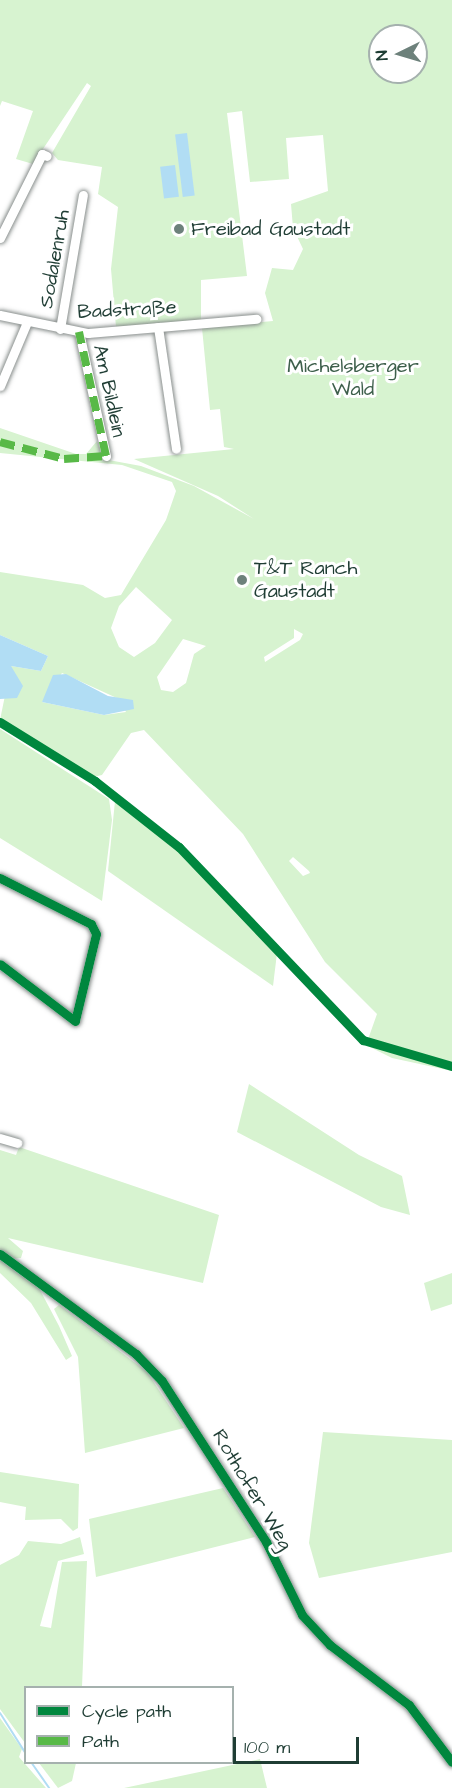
<!DOCTYPE html>
<html>
<head>
<meta charset="utf-8">
<style>
  body { margin:0 }
  #map { position:relative; width:452px; height:1788px; overflow:hidden; background:#fff; font-family:"Architects Daughter",sans-serif }
  div>[style] { position:absolute }
  .green>* { inset:0; background:#d7f3d0 }
  .water>* { inset:0; background:#b1ddf4; transform-origin:0 0 }
  .stream>* { height:2px; margin:-1px; padding:0 1px; transform-origin:1px; border-radius:1px; background:#b1ddf4 }
  .roads { filter:drop-shadow(0 0 2px #898f8d) drop-shadow(0 0 2px #898f8d) }
  .street>* { height:9px; margin:-4.5px; padding:0 4.5px; transform-origin:4.5px; border-radius:4.5px; background:#fff }
  .quiet>* { height:8px; margin-top:-4px; transform-origin:0; background:repeating-linear-gradient(90deg,#58b947 0 15px,transparent 0 23px) }
  .cycleway>* { height:9px; margin:-4.5px; padding:0 4.5px; transform-origin:4.5px; border-radius:4.5px; background:#00873e }
  .dots>* { width:16px; height:16px; translate:-50% -50%; box-sizing:border-box; border:3px solid #fff; border-radius:50% }
  span { translate:-50% -50%; white-space:nowrap; text-align:center; line-height:1.15; -webkit-text-stroke:6px #fff; paint-order:stroke }
  .poi-label { font-size:20px; color:#1f3d34 }
  .left { translate:0 -50%; text-align:left }
  .street-label { font-size:20px; color:#1f3d34 }
  .park-label { font-size:20px; color:#3d5f4b }
  .legend { position:absolute; left:24px; top:1686px; width:210px; height:78px; box-sizing:border-box; background:#fff; border:2px solid #a5b1ae; margin:0; padding:8px 10px; list-style:none; font-size:18px; color:#1f3d34 }
  .legend li { display:flex; align-items:center; gap:12px; height:30px }
  .legend b { width:30px; border:2px solid #a5b1ae }
  .north { position:absolute; left:368px; top:24px; width:60px; height:60px; box-sizing:border-box; background:#fff; border:2px solid #a5b1ae; border-radius:50%; rotate:265deg; font-size:16px; font-weight:700; line-height:24px; text-align:center; color:#1f3d34 }
  .north::after { content:''; display:block; margin:auto; width:21px; height:27px; background:#6d817b; clip-path:polygon(50% 0,100% 100%,50% 72%,0 100%) }
  .scale { position:absolute; left:233px; top:1737px; width:126px; height:27px; box-sizing:border-box; border:3px solid #1f3d34; border-top:0; padding-left:8px; font-size:18px; line-height:21px; white-space:nowrap; color:#1f3d34; -webkit-text-stroke:4px #fff; paint-order:stroke }
</style>
</head>
<body>
<div id="map">
  <div class="green">
    <i style="clip-path:polygon(evenodd,0 0,452px 0,452px 1071px,392px 1058px,366px 1045px,377px 1014px,325px 962px,243px 834px,144px 730px,131px 733px,102px 775px,93px 777px,0 720px,11px 666px,41px 671px,48px 656px,0 635px,0 572px,83px 585px,105px 598px,121px 595px,166px 520px,176px 491px,172px 482px,122px 465px,0 453px,0 428px,76px 454px,86px 454px,97px 441px,103px 459px,141px 466px,194px 486px,254px 519px,218px 496px,134px 459px,234px 449px,224px 447px,220px 409px,210px 410px,202px 328px,273px 321px,265px 293px,272px 268px,293px 270px,303px 249px,293px 228px,291px 204px,328px 191px,323px 135px,286px 138px,289px 179px,250px 182px,242px 111px,227px 113px,247px 276px,201px 280px,201px 321px,116px 327px,111px 269px,118px 207px,98px 194px,102px 167px,58px 160px,52px 153px,91px 86px,87px 83px,33px 164px,16px 159px,33px 111px,2px 101px,0 106px,0 0,380px 36px,416px 36px,416px 72px,380px 72px,380px 36px,0 0,136px 587px,172px 620px,155px 643px,134px 657px,119px 647px,111px 628px,119px 606px,136px 587px,0 0,294px 629px,303px 634px,300px 640px,265px 662px,264px 657px,294px 638px,294px 629px,0 0,183px 639px,206px 646px,194px 654px,186px 683px,173px 692px,161px 690px,157px 677px,183px 639px,0 0,62px 673px,119px 699px,126px 712px,104px 715px,42px 702px,62px 673px,0 0,293px 857px,309px 871px,310px 873px,303px 876px,289px 861px,293px 857px)"></i>
    <i style="clip-path:polygon(0 729px,109px 799px,112px 820px,102px 901px,0 838px)"></i>
    <i style="clip-path:polygon(115px 801px,196px 866px,277px 953px,273px 986px,108px 871px)"></i>
    <i style="clip-path:polygon(249px 1084px,359px 1155px,402px 1176px,410px 1215px,381px 1207px,237px 1132px)"></i>
    <i style="clip-path:polygon(19px 1147px,219px 1215px,203px 1283px,8px 1238px,23px 1251px,21px 1258px,9px 1259px,39px 1288px,59px 1326px,72px 1356px,66px 1360px,31px 1303px,0 1273px,0 1150px,16px 1155px)"></i>
    <i style="clip-path:polygon(452px 1273px,452px 1304px,431px 1311px,424px 1283px)"></i>
    <i style="clip-path:polygon(59px 1305px,147px 1372px,184px 1428px,85px 1453px,78px 1357px,54px 1309px)"></i>
    <i style="clip-path:polygon(323px 1432px,452px 1440px,452px 1552px,319px 1578px,309px 1543px)"></i>
    <i style="clip-path:polygon(0 1472px,79px 1484px,78px 1528px,73px 1531px,61px 1519px,25px 1520px,26px 1507px,0 1502px)"></i>
    <i style="clip-path:polygon(223px 1488px,255px 1537px,96px 1577px,89px 1519px)"></i>
    <i style="clip-path:polygon(80px 1537px,84px 1554px,58px 1561px,40px 1626px,51px 1628px,62px 1562px,87px 1561px,82px 1687px,26px 1688px,25px 1743px,0 1709px,0 1565px,19px 1555px,28px 1541px,61px 1544px)"></i>
    <i style="clip-path:polygon(0 1718px,22px 1749px,19px 1757px,46px 1788px,0 1788px)"></i>
    <i style="clip-path:polygon(260px 1759px,267px 1788px,124px 1788px,256px 1760px)"></i>
    <i style="clip-path:polygon(39px 1763px,76px 1763px,72px 1781px,58px 1788px)"></i>
  </div>
  <div class="water">
    <i style="left:187px;top:133px;width:63px;height:12px;rotate:83deg"></i>
    <i style="left:175px;top:165px;width:32px;height:15px;rotate:83deg"></i>
    <i style="clip-path:polygon(0 635px,48px 656px,41px 671px,11px 666px,23px 686px,17px 698px,0 699px)"></i>
    <i style="clip-path:polygon(66px 674px,108px 696px,133px 700px,134px 709px,104px 715px,42px 702px,53px 675px)"></i>
  </div>
  <div class="stream">
    <i style="left:0;top:1713px;width:49px;rotate:57.6deg"></i>
    <i style="left:31px;top:1762px;width:32px;rotate:55deg"></i>
  </div>
  <div class="roads">
    <div class="street">
      <i style="left:0;top:238px;width:94px;rotate:-63.4deg"></i>
      <i style="left:42px;top:154px;width:5px;rotate:22deg"></i>
      <i style="left:0;top:315px;width:90px;rotate:11.6deg"></i>
      <i style="left:88px;top:333px;width:169px;rotate:-4.8deg"></i>
      <i style="left:158px;top:327px;width:123px;rotate:81.6deg"></i>
      <i style="left:60px;top:329px;width:136px;rotate:-80.3deg"></i>
      <i style="left:79px;top:332px;width:127px;rotate:77.7deg"></i>
      <i style="left:0;top:386px;width:69px;rotate:-67.1deg"></i>
      <i style="left:0;top:878px;width:102px;rotate:26.8deg"></i>
      <i style="left:91px;top:924px;width:11px;rotate:63deg"></i>
      <i style="left:96px;top:934px;width:89px;rotate:103.6deg"></i>
      <i style="left:75px;top:1021px;width:94px;rotate:-142.8deg"></i>
      <i style="left:0;top:1138px;width:18px;rotate:16deg"></i>
      <i style="left:0;top:1254px;width:169px;rotate:36.3deg"></i>
      <i style="left:136px;top:1354px;width:37px;rotate:46deg"></i>
      <i style="left:162px;top:1381px;width:192px;rotate:57.1deg"></i>
      <i style="left:266px;top:1542px;width:81px;rotate:63.7deg"></i>
      <i style="left:302px;top:1615px;width:41px;rotate:47deg"></i>
      <i style="left:330px;top:1645px;width:99px;rotate:37.2deg"></i>
      <i style="left:409px;top:1705px;width:71px;rotate:53deg"></i>
    </div>
  </div>
  <div class="quiet">
    <i style="left:0;top:442px;width:66px;rotate:14.9deg"></i>
    <i style="left:64px;top:459px;width:42px;rotate:-4.1deg"></i>
    <i style="left:106px;top:456px;width:127px;rotate:-102.3deg"></i>
  </div>
  <div class="cycleway">
    <i style="left:0;top:722px;width:112px;rotate:31.8deg"></i>
    <i style="left:95px;top:781px;width:107px;rotate:38.2deg"></i>
    <i style="left:179px;top:847px;width:267px;rotate:46.4deg"></i>
    <i style="left:363px;top:1040px;width:93px;rotate:16.3deg"></i>
    <i style="left:0;top:878px;width:102px;rotate:26.8deg"></i>
    <i style="left:91px;top:924px;width:11px;rotate:63deg"></i>
    <i style="left:96px;top:934px;width:89px;rotate:103.6deg"></i>
    <i style="left:75px;top:1021px;width:94px;rotate:-142.8deg"></i>
    <i style="left:0;top:1254px;width:169px;rotate:36.3deg"></i>
    <i style="left:136px;top:1354px;width:37px;rotate:46deg"></i>
    <i style="left:162px;top:1381px;width:192px;rotate:57.1deg"></i>
    <i style="left:266px;top:1542px;width:81px;rotate:63.7deg"></i>
    <i style="left:302px;top:1615px;width:41px;rotate:47deg"></i>
    <i style="left:330px;top:1645px;width:99px;rotate:37.2deg"></i>
    <i style="left:409px;top:1705px;width:71px;rotate:53deg"></i>
  </div>
  <div class="dots">
    <i style="left:179px;top:229px;background:#6d817b"></i>
    <i style="left:242px;top:580px;background:#6d817b"></i>
  </div>
  <div class="poi-label">
    <span class="left" style="left:191px;top:229px">Freibad Gaustadt</span>
    <span class="left" style="left:254px;top:580px">T&amp;T Ranch<br>Gaustadt</span>
  </div>
  <div class="street-label">
    <span style="left:55px;top:259px;rotate:-80deg">Sodalenruh</span>
    <span style="left:127px;top:310px;rotate:-3deg">Badstraße</span>
    <span style="left:109px;top:391px;rotate:78deg">Am Bildlein</span>
    <span style="left:252px;top:1490px;rotate:59deg">Rothofer Weg</span>
  </div>
  <div class="park-label">
    <span style="left:353px;top:378px">Michelsberger<br>Wald</span>
  </div>
  <ul class="legend">
  <li><b style="height:8px;background:#00873e"></b>Cycle path</li>
  <li><b style="height:8px;background:#58b947"></b>Path</li>
  </ul>
  <div class="north">N</div>
  <div class="scale">100 m</div>
</div>
</body>
</html>
